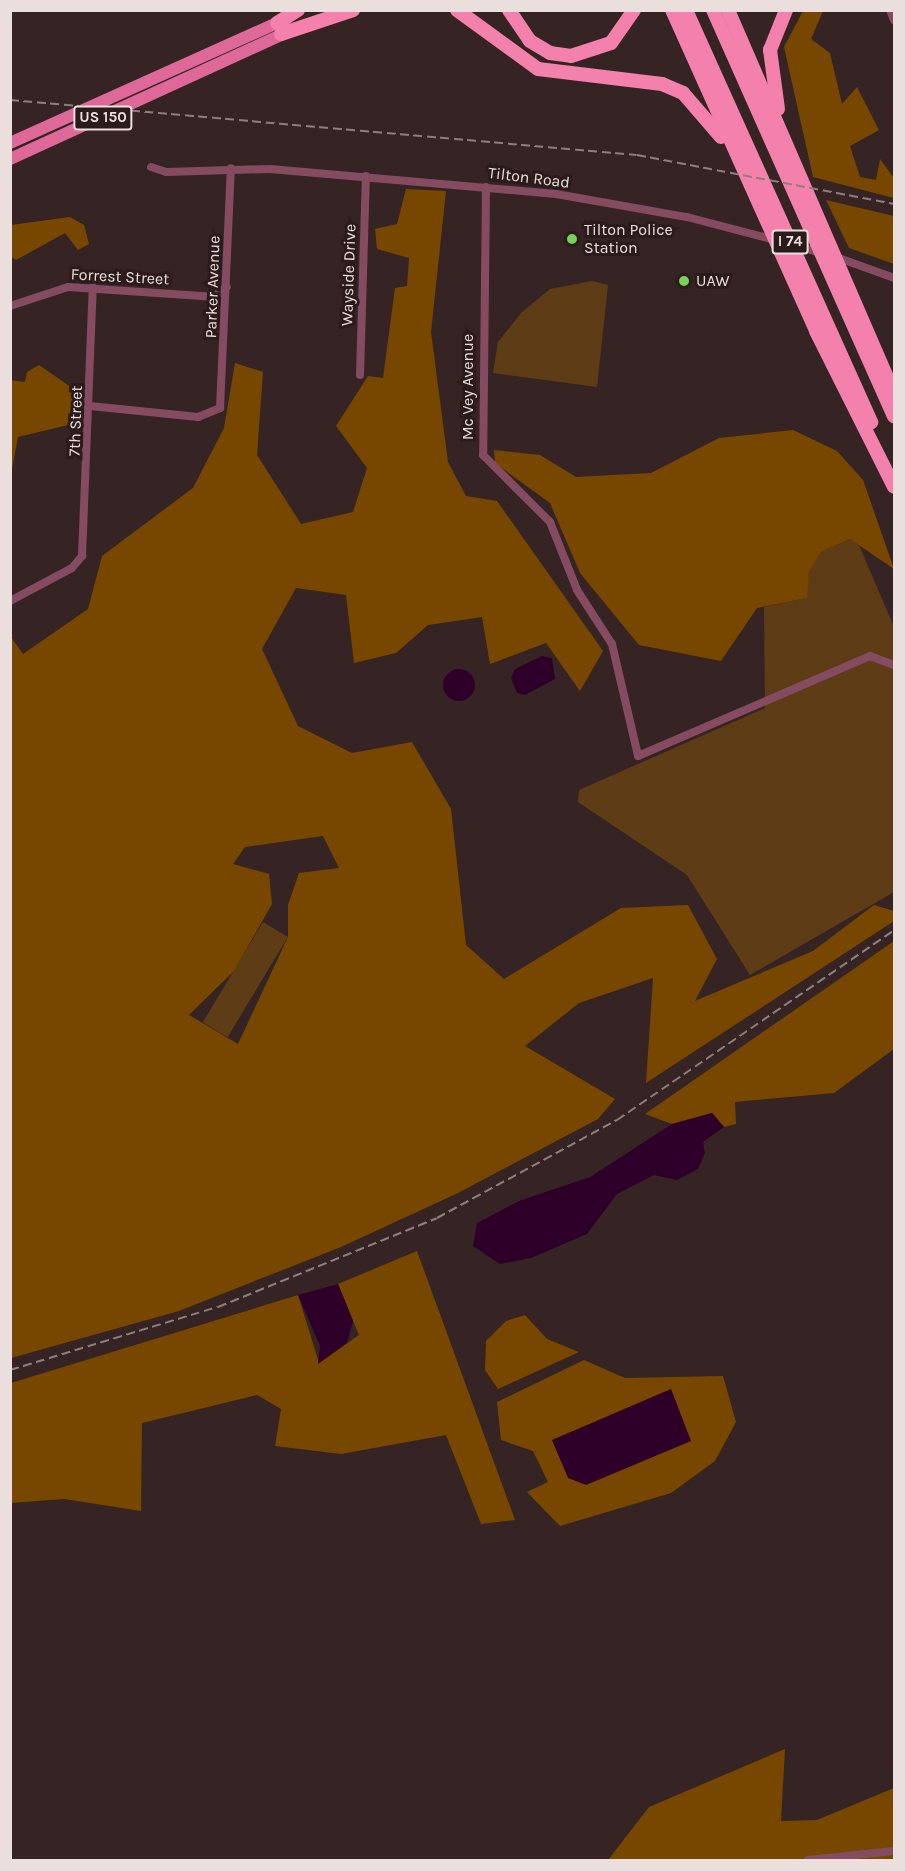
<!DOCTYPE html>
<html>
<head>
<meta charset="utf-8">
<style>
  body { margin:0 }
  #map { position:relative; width:905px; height:1871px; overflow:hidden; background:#362424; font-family:Karla,sans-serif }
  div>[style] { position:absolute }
  .green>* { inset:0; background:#5e3d16; transform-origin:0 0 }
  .forest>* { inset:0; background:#774700 }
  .water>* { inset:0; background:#2e0029 }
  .round { border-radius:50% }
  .street>* { height:8px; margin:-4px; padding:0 4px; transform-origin:4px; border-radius:4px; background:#854b61 }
  .primary>* { height:12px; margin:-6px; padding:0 6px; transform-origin:6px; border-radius:6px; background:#de6897 }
  .highway>* { height:14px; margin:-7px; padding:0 7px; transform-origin:7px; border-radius:7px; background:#f381ac }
  .rail>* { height:2px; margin-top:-1px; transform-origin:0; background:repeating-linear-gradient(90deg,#8e7f7e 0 9px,transparent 0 13.5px) }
  .dots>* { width:16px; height:16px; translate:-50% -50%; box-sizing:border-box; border:3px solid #2b1b1a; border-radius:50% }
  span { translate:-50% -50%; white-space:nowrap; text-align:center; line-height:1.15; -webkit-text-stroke:6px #2b1b1a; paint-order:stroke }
  .shield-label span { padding:2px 4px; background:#2b1b1a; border:2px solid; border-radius:4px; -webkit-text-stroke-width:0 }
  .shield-label { font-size:15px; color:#ebdfde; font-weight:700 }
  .street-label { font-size:16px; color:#ebdfde }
  .poi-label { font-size:16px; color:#ebdfde }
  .left { translate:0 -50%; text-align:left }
  .frame { position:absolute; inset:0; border:12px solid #ebdfde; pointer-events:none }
</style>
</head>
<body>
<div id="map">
  <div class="green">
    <i style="clip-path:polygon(592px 281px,608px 285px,597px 387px,493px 373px,498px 342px,521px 313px,550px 289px)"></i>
    <i style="clip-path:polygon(850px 539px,859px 545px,894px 627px,894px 892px,750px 975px,687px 875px,578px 802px,579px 790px,765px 708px,764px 607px,806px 598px,809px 572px,821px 552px)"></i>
    <i style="left:263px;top:922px;width:29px;height:117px;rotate:31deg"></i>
  </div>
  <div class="forest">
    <i style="clip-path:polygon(803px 11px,823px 11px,811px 39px,830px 53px,842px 104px,857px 87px,879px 130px,850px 146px,860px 177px,876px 180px,880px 159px,894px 178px,894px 198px,813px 177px,784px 47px)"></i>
    <i style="clip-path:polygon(evenodd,406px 189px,446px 191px,431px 332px,448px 462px,466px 496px,497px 501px,603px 651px,580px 691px,546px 643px,490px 664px,482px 617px,428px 625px,396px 653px,354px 663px,346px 595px,296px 588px,262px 649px,298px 726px,352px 753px,412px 742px,451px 809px,466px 945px,504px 979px,621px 908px,688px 905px,717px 959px,695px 1001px,813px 951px,874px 905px,894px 911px,894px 921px,646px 1083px,653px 978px,579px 1003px,525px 1046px,615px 1099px,598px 1119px,458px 1193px,341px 1247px,179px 1311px,11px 1358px,11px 637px,23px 654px,88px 609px,102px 556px,193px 488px,224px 428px,235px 363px,263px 372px,257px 455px,301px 524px,353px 512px,367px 468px,336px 426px,368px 376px,383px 378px,395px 288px,407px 286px,409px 258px,377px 249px,375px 229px,397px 224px,406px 189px,323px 836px,339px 868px,299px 873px,288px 905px,288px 937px,238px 1044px,189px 1015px,234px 971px,272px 904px,269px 874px,233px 864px,245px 847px,323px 836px)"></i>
    <i style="clip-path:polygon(826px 200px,894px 216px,894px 264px,849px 248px)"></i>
    <i style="clip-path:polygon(70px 217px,84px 225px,89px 244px,78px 250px,65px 233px,16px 260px,11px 257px,11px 225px)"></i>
    <i style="clip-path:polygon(39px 365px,75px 390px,68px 425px,18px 437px,11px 474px,11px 380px,25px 382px,27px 372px)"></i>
    <i style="clip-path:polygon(793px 430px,837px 451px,863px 480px,894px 569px,850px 539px,821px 552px,809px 572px,807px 598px,757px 608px,721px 661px,639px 645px,580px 573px,550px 503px,495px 463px,494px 450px,540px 455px,576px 477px,651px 473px,719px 438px)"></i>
    <i style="clip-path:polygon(894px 941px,894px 1049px,834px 1093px,735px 1102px,736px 1124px,724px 1127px,712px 1113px,672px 1124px,645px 1114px)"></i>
    <i style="clip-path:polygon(417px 1251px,515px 1520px,481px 1524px,446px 1435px,341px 1454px,275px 1446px,281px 1409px,257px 1395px,142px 1423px,141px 1511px,64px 1499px,11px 1503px,11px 1383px,298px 1295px,319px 1363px,359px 1335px,338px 1284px)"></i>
    <i style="clip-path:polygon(525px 1315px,547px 1339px,579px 1352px,498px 1389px,485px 1370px,486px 1341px,506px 1321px)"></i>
    <i style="clip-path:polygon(584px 1360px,625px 1378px,723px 1376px,736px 1422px,715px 1461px,671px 1493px,560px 1526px,527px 1492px,548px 1482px,533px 1451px,501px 1440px,497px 1402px)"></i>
    <i style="clip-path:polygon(785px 1749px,781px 1821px,817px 1820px,894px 1788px,894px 1860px,608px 1860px,649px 1807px)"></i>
  </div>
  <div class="water">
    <i style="clip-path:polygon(542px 656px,552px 658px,555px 679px,525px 695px,517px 693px,511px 678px,515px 669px)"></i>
    <i class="round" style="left:443px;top:669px;width:32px;height:32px"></i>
    <i style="clip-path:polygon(712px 1113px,724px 1127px,703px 1142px,705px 1153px,698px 1169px,677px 1180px,654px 1175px,617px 1194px,587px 1234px,531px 1258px,500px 1264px,473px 1246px,477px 1223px,519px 1201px,590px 1177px,672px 1124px)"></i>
    <i style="clip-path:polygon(338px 1284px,353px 1321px,347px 1343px,318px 1364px,320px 1346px,298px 1295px)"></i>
    <i style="clip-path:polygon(671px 1389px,691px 1441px,586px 1485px,568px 1478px,552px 1440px)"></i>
  </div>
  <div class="street">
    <i style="left:890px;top:10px;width:11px;rotate:68deg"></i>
    <i style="left:151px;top:167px;width:16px;rotate:18deg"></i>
    <i style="left:166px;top:172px;width:104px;rotate:-1.7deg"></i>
    <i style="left:270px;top:169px;width:287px;rotate:5deg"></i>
    <i style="left:556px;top:194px;width:133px;rotate:10deg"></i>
    <i style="left:687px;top:217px;width:91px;rotate:14.6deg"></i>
    <i style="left:486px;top:187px;width:268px;rotate:90.6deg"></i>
    <i style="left:483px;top:455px;width:95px;rotate:45deg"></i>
    <i style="left:550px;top:522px;width:73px;rotate:68.3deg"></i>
    <i style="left:577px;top:590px;width:64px;rotate:57.1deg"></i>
    <i style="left:612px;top:644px;width:115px;rotate:76.9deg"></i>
    <i style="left:638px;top:756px;width:253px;rotate:-23.3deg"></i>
    <i style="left:870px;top:656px;width:26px;rotate:21deg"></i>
    <i style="left:790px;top:244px;width:33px;rotate:16deg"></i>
    <i style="left:836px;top:257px;width:62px;rotate:19.9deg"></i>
    <i style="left:10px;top:306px;width:61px;rotate:-18.1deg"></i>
    <i style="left:68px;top:287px;width:145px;rotate:3.9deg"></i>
    <i style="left:213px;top:297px;width:17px;rotate:-36deg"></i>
    <i style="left:360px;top:375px;width:199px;rotate:-88.3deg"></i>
    <i style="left:90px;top:406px;width:109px;rotate:5.8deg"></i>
    <i style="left:198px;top:417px;width:24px;rotate:-22deg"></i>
    <i style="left:220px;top:408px;width:240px;rotate:-87.4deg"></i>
    <i style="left:10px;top:601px;width:70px;rotate:-28deg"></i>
    <i style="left:72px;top:568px;width:16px;rotate:-50deg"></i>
    <i style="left:82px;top:556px;width:269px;rotate:-87.7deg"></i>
    <i style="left:808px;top:1860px;width:86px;rotate:-6deg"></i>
  </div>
  <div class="primary">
    <i style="left:10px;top:143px;width:303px;rotate:-24.2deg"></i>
    <i style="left:10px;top:159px;width:307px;rotate:-24.6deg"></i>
  </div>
  <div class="highway">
    <i style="left:457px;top:10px;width:100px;rotate:36.1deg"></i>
    <i style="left:538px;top:69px;width:125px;rotate:6.9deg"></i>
    <i style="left:662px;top:84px;width:23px;rotate:23deg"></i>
    <i style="left:683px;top:93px;width:58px;rotate:49.2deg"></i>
    <i style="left:509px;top:10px;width:37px;rotate:56deg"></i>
    <i style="left:530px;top:41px;width:23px;rotate:31deg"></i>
    <i style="left:550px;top:53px;width:21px;rotate:8deg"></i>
    <i style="left:571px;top:56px;width:42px;rotate:-18deg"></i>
    <i style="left:611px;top:43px;width:40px;rotate:-55.1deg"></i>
    <i style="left:672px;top:10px;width:352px;rotate:65.8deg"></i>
    <i style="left:816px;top:331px;width:174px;rotate:63.4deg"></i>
    <i style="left:686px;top:10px;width:452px;rotate:65.8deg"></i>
    <i style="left:713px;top:10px;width:445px;rotate:66deg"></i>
    <i style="left:728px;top:10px;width:418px;rotate:66.6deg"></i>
    <i style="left:277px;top:23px;width:25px;rotate:-32deg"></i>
    <i style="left:281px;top:34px;width:76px;rotate:-18.4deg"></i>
    <i style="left:778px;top:109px;width:60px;rotate:-97.7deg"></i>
    <i style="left:770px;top:50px;width:43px;rotate:-68.2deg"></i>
  </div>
  <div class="rail">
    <i style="left:10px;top:100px;width:629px;rotate:5.01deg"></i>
    <i style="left:637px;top:155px;width:262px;rotate:10.8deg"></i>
    <i style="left:10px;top:1370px;width:217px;rotate:-16.9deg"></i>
    <i style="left:218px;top:1307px;width:236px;rotate:-22.1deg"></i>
    <i style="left:437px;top:1218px;width:205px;rotate:-28.6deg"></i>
    <i style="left:617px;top:1120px;width:336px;rotate:-34.4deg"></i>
  </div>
  <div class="dots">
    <i style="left:572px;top:239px;background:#78d158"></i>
    <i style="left:684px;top:281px;background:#78d158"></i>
  </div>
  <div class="shield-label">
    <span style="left:103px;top:118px">US 150</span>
    <span style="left:790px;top:242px">I 74</span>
  </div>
  <div class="street-label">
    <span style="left:529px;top:178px;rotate:7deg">Tilton Road</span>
    <span style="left:349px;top:275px;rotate:-88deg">Wayside Drive</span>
    <span style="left:120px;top:277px;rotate:3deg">Forrest Street</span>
    <span style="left:213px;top:287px;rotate:-88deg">Parker Avenue</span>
    <span style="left:468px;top:387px;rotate:-90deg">Mc Vey Avenue</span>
    <span style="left:76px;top:421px;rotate:-88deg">7th Street</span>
  </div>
  <div class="poi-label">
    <span class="left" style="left:584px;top:239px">Tilton Police<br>Station</span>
    <span class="left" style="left:696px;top:281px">UAW</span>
  </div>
  <div class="frame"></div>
</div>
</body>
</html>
